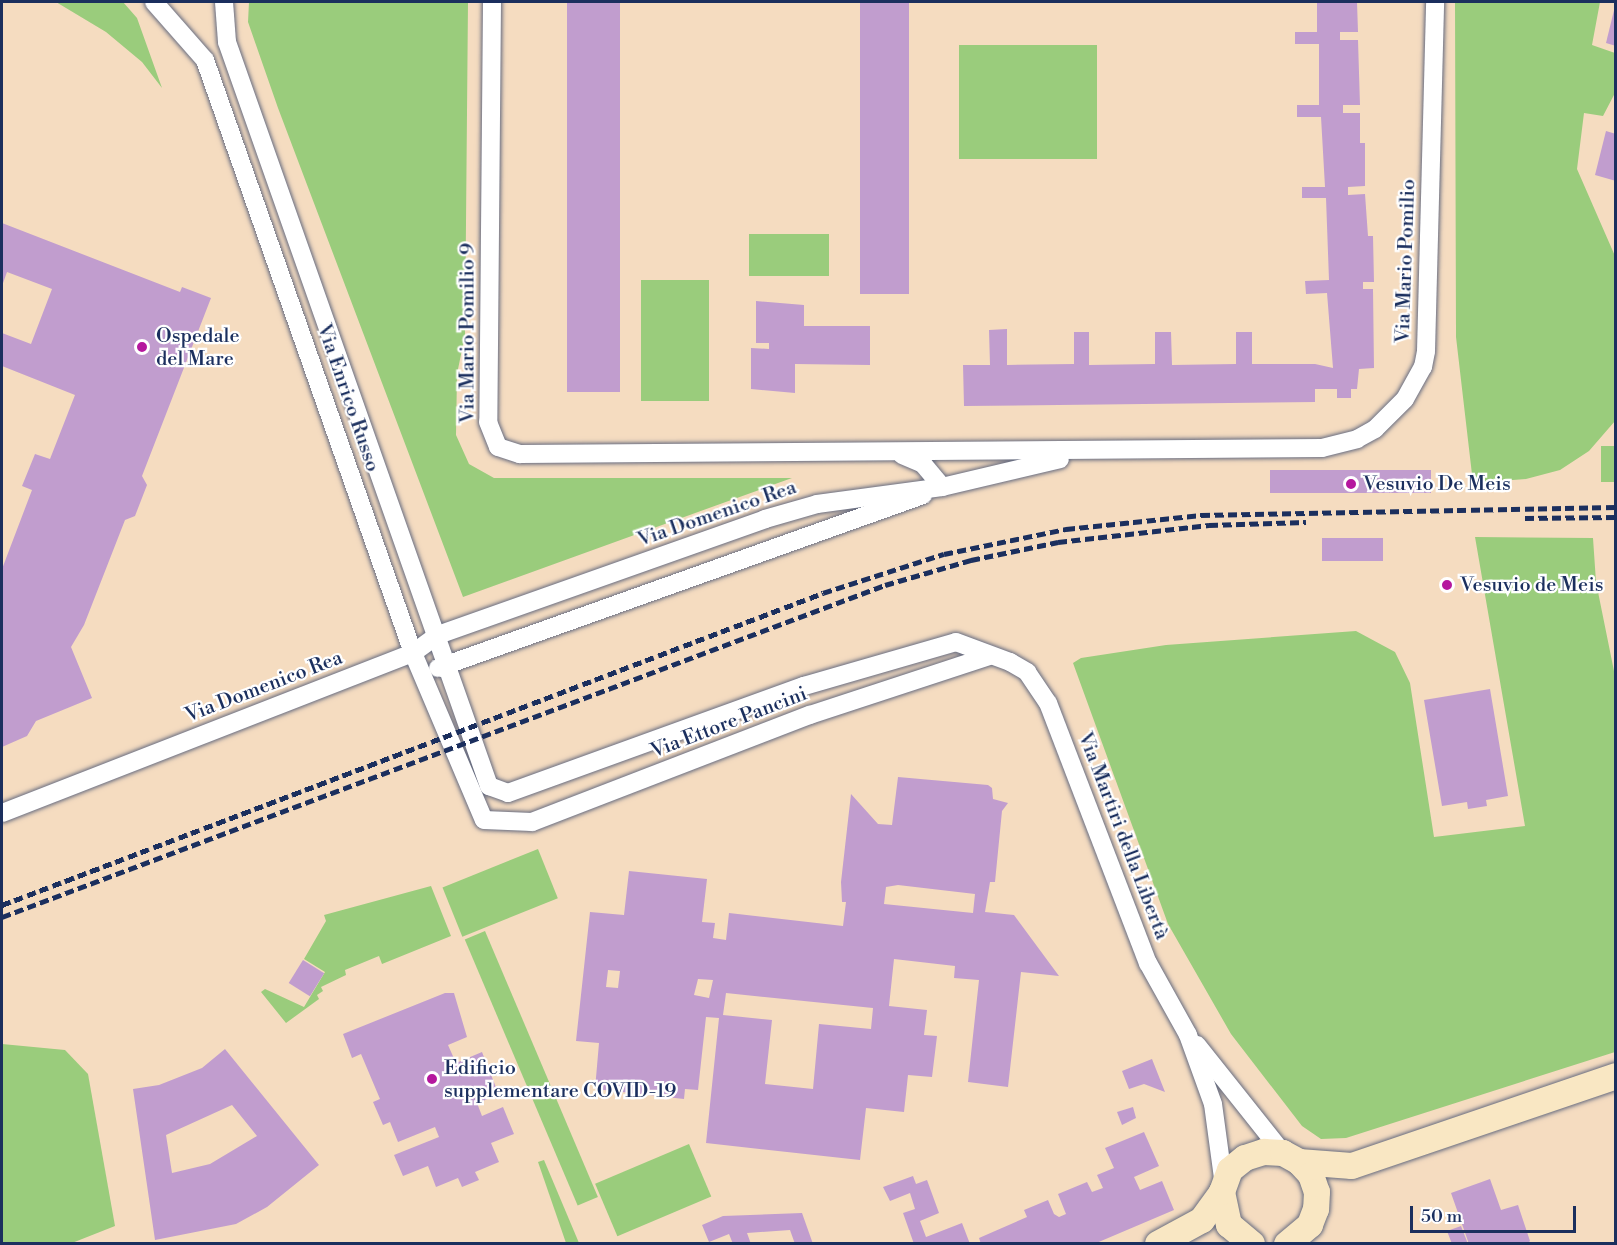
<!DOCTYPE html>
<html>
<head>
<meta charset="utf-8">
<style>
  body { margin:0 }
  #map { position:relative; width:1617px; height:1245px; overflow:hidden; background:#f5dcc0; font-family:"Libre Bodoni",serif }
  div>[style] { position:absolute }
  .green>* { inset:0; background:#9acc7c; transform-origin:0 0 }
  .building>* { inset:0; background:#c19dce; transform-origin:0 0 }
  .roads { filter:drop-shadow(0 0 2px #676c80) drop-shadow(0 0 2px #676c80) }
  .street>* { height:18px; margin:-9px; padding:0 9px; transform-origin:9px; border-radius:9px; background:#fff }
  .secondary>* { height:26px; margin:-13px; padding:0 13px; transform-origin:13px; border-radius:13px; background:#f9e7c3 }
  .rail>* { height:4.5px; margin-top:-2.25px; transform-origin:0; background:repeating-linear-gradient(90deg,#1b2f5e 0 9px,transparent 0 13.5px) }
  .dots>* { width:16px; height:16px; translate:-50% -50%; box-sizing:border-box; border:3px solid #fff; border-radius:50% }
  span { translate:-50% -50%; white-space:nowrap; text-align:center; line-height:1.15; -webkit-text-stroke:4.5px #fff; paint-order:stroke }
  .street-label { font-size:20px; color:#1b2f5e }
  .poi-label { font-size:20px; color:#1b2f5e }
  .left { translate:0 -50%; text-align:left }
  .frame { position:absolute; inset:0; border:3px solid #1b2f5e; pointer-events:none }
  .scale { position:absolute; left:1410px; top:1206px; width:166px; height:27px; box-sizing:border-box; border:3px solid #1b2f5e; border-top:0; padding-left:8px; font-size:18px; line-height:21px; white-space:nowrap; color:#1b2f5e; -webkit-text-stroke:4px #fff; paint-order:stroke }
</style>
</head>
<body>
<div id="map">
  <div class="green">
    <i style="clip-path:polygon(56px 2px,123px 2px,137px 18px,162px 88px,142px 62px,106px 32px)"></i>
    <i style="clip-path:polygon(249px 2px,468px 2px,465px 335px,457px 374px,456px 435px,469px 464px,494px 478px,792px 478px,463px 597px,278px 108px,248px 22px)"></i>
    <i style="clip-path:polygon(1455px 2px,1600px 2px,1592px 45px,1615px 53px,1615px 93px,1603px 116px,1584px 113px,1577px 169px,1615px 256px,1615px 421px,1589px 451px,1560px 470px,1526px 479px,1473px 483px,1456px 337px)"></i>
    <i style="left:1097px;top:45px;width:114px;height:138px;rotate:90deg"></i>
    <i style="left:749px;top:234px;width:80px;height:42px"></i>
    <i style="left:709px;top:280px;width:121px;height:68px;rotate:90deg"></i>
    <i style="left:1601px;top:446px;width:14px;height:36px"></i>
    <i style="clip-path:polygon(1475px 537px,1593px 538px,1596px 582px,1616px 681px,1615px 1052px,1346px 1138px,1321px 1139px,1302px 1126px,1231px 1034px,1168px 924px,1073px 663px,1081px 658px,1166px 645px,1356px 631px,1395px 652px,1410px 683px,1434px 837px,1525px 826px)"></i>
    <i style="left:538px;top:849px;width:53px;height:103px;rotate:68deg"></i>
    <i style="clip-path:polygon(431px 886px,451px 936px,382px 964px,379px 956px,345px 970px,346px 975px,321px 987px,323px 991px,317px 995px,319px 999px,286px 1023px,261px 992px,265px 989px,304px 1007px,325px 972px,304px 959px,326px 921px,324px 915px)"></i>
    <i style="left:485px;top:931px;width:289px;height:22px;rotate:67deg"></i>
    <i style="clip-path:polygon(2px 1044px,65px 1050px,88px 1074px,115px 1226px,72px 1243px,2px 1243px)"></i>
    <i style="left:689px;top:1144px;width:57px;height:102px;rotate:67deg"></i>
    <i style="clip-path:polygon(544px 1160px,579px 1243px,566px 1243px,538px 1162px)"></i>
  </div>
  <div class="building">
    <i style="left:567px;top:2px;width:53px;height:390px"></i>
    <i style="left:860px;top:2px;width:49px;height:292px"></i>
    <i style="clip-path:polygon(1317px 2px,1357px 2px,1358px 32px,1340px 32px,1340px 40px,1358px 40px,1360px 105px,1343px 105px,1343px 113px,1360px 113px,1360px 143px,1365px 143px,1365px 186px,1348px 187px,1348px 195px,1365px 194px,1368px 236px,1373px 236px,1374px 282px,1363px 282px,1363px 289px,1373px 289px,1374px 368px,1359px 369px,1357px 389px,1351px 389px,1351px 398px,1337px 398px,1337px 389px,1315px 389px,1315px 402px,964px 406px,963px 365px,990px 365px,989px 330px,1007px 329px,1007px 365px,1074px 364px,1074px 332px,1089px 332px,1089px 365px,1155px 364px,1155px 332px,1171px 332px,1172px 365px,1236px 364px,1236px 332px,1252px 332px,1252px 364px,1315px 364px,1333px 368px,1327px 293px,1306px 294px,1305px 281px,1329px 280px,1326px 198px,1302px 198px,1302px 187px,1325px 187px,1321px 117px,1297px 117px,1297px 105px,1319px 105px,1319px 44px,1295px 44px,1295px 32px,1317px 32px)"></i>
    <i style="clip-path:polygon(1615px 6px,1616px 7px,1616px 46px,1606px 43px)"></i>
    <i style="clip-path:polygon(1606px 131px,1616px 134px,1616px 181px,1595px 175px)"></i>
    <i style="clip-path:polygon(2px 223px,180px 292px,182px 287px,211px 298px,142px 476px,147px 485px,135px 516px,125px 520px,84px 625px,71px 647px,92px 698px,36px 721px,27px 736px,2px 747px,2px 569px,32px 490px,22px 486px,35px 454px,50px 459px,75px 395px,2px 366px,2px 333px,31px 344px,52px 289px,7px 272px,2px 286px)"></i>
    <i style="clip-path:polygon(756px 301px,804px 305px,804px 326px,870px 326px,870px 365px,795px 364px,795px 393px,751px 389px,751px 348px,769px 349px,769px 343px,756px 343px)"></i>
    <i style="left:1431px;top:470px;width:23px;height:161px;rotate:90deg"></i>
    <i style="left:1383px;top:538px;width:23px;height:61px;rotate:90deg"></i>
    <i style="clip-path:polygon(1490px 689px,1508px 796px,1486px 800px,1487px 806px,1468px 809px,1467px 802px,1442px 806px,1424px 700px)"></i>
    <i style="clip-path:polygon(evenodd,898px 777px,988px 785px,992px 788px,993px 799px,1008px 803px,1002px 811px,995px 882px,990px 882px,985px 912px,1014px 915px,1059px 976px,1021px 972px,1008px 1087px,968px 1082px,979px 980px,954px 978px,955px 966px,894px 959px,889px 1006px,927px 1010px,924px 1035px,937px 1036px,932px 1077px,908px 1075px,904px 1112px,866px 1108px,860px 1160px,706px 1143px,719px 1018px,706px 1017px,698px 1090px,685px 1089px,684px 1099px,595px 1089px,599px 1043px,576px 1041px,590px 912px,624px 915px,629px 871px,707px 879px,702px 922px,715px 923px,713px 938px,726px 940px,729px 913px,843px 926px,846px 902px,842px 902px,841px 882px,851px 794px,878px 824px,892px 825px,898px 777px,898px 885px,975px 894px,973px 913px,884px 904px,886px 887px,898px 885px,898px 777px,608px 970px,620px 971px,618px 988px,606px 987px,608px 970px,898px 777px,698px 979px,713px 980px,709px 998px,694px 995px,698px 979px,898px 777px,726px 993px,873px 1008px,871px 1029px,819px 1024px,813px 1089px,765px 1084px,772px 1020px,723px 1015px,726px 993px)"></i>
    <i style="left:303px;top:960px;width:25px;height:27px;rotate:32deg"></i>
    <i style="clip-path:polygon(445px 993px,454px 993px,467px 1037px,448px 1045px,456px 1063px,482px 1052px,499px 1095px,477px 1103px,482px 1116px,503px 1107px,514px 1134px,491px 1143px,499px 1162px,475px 1172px,479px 1180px,462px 1187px,458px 1178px,436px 1187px,428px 1166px,403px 1176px,394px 1155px,439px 1137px,435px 1127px,398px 1142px,390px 1122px,383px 1125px,373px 1102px,380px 1099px,361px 1054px,352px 1058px,343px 1034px)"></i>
    <i style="clip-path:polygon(evenodd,225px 1049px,319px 1165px,267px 1207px,236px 1224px,155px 1240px,133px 1089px,159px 1085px,202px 1068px,225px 1049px,232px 1105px,257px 1136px,210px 1164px,172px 1173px,166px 1135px,232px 1105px)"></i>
    <i style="clip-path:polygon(1152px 1059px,1165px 1092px,1144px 1084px,1129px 1089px,1122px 1071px)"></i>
    <i style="clip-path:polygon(1133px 1107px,1136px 1118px,1122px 1125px,1117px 1112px)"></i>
    <i style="clip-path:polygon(1144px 1132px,1159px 1166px,1134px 1177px,1140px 1190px,1162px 1181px,1174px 1210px,1094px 1244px,981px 1244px,979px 1238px,1027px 1217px,1024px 1210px,1048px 1200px,1054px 1214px,1059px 1217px,1066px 1214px,1058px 1194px,1087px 1182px,1092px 1192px,1103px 1188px,1097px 1175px,1114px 1168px,1105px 1148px)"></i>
    <i style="clip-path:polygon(913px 1176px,916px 1184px,927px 1180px,939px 1213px,920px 1221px,926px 1237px,962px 1223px,970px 1244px,914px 1244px,903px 1213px,915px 1209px,910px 1193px,890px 1201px,883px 1187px)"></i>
    <i style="clip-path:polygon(1490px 1179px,1501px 1210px,1518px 1205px,1530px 1241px,1527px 1244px,1469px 1244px,1451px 1193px)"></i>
    <i style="clip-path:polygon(802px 1213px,813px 1244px,795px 1244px,790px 1230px,747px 1233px,751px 1244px,733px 1244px,729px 1234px,709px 1242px,702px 1225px,723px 1216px)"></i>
    <i style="clip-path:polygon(1461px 1226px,1468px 1244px,1452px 1244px,1447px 1231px)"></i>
  </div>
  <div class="roads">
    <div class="street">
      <i style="left:154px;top:2px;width:77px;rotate:48.7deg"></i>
      <i style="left:205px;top:60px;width:628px;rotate:70.67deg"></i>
      <i style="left:413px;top:653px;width:181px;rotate:67deg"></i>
      <i style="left:484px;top:820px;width:48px;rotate:2.4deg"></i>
      <i style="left:532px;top:822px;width:298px;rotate:-21.1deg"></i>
      <i style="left:810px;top:715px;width:188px;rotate:-18.2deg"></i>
      <i style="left:224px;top:2px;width:40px;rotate:85.7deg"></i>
      <i style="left:227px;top:42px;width:789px;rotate:70.6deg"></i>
      <i style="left:489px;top:786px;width:20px;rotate:20deg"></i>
      <i style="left:508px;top:793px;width:315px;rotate:-19.9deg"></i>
      <i style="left:804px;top:686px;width:158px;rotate:-16.1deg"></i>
      <i style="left:956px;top:642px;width:58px;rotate:20.3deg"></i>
      <i style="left:1010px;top:662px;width:20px;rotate:30deg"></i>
      <i style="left:1027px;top:672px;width:37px;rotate:56deg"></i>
      <i style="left:1048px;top:703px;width:279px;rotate:69deg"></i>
      <i style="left:1148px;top:963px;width:82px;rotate:60.9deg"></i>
      <i style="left:1188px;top:1035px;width:73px;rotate:70.1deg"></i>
      <i style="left:1213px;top:1104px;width:82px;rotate:82.3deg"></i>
      <i style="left:492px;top:2px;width:420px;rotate:90.5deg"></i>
      <i style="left:488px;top:422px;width:27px;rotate:68deg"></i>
      <i style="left:498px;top:447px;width:23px;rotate:18deg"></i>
      <i style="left:520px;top:454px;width:802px;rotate:-0.43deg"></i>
      <i style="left:1322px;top:448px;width:36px;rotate:-14deg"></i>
      <i style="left:1357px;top:439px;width:21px;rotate:-29deg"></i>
      <i style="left:1375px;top:429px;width:42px;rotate:-45deg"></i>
      <i style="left:1405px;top:399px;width:37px;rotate:-61deg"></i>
      <i style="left:1423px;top:367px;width:16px;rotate:-79deg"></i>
      <i style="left:1426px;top:351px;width:349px;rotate:-88.5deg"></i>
      <i style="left:902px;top:455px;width:23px;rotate:23deg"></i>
      <i style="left:923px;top:464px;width:30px;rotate:50deg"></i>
      <i style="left:438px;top:668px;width:515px;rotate:-19.63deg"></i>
      <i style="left:2px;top:813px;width:441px;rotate:-21.3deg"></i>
      <i style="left:413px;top:653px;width:31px;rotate:-36deg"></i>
      <i style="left:438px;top:635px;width:347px;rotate:-19.5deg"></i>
      <i style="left:765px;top:519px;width:54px;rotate:-16.1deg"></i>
      <i style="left:817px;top:504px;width:126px;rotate:-7.7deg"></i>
      <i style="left:942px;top:487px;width:121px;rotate:-13.3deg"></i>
      <i style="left:1197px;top:1045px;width:138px;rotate:51.5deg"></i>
    </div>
    <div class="secondary">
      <i style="left:1299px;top:1162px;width:53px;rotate:4.3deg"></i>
      <i style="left:1352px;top:1166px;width:279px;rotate:-18.8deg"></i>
      <i style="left:1158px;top:1244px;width:50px;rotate:-28.6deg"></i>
      <i style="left:1202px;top:1220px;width:34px;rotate:-54deg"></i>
      <i style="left:1252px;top:1244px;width:30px;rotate:-140deg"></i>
      <i style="left:1229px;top:1225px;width:34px;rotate:-102deg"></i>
      <i style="left:1222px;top:1192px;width:23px;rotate:-70deg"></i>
      <i style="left:1230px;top:1170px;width:19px;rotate:-39deg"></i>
      <i style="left:1245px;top:1158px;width:20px;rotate:-18deg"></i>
      <i style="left:1264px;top:1152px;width:19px;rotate:3deg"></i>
      <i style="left:1283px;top:1153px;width:18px;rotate:29deg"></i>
      <i style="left:1299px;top:1162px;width:18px;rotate:47deg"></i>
      <i style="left:1311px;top:1175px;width:18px;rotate:71deg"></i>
      <i style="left:1317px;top:1192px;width:17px;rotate:93deg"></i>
      <i style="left:1316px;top:1209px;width:17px;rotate:111deg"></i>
      <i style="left:1310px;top:1225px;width:30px;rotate:140deg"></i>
    </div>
  </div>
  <div class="rail">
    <i style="left:1525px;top:518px;width:91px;rotate:-0.6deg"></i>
    <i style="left:2px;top:905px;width:878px;rotate:-20.81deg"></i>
    <i style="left:823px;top:593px;width:127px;rotate:-17.9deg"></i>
    <i style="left:944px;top:554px;width:125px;rotate:-11.6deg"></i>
    <i style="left:1066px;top:529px;width:136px;rotate:-5.9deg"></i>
    <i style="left:1201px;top:515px;width:415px;rotate:-1.1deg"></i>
    <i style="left:2px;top:917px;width:943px;rotate:-20.61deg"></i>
    <i style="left:885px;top:585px;width:90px;rotate:-16.2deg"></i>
    <i style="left:971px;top:560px;width:89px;rotate:-11.7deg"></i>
    <i style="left:1058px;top:542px;width:152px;rotate:-6.4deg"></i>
    <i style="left:1209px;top:525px;width:97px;rotate:-1.8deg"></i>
  </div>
  <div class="dots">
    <i style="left:142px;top:347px;background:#b5179e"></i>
    <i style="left:1351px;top:484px;background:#b5179e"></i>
    <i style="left:1447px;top:585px;background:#b5179e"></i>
    <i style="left:432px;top:1079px;background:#b5179e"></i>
  </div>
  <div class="street-label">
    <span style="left:1406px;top:261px;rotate:-88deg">Via Mario Pomilio</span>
    <span style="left:468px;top:333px;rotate:-90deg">Via Mario Pomilio 9</span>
    <span style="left:348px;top:398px;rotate:71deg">Via Enrico Russo</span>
    <span style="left:717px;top:514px;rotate:-19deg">Via Domenico Rea</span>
    <span style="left:264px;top:687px;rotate:-21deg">Via Domenico Rea</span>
    <span style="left:729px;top:723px;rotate:-21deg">Via Ettore Pancini</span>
    <span style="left:1123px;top:836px;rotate:69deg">Via Martiri della Libertà</span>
  </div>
  <div class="poi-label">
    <span class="left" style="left:156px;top:348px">Ospedale<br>del Mare</span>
    <span class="left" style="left:1363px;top:484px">Vesuvio De Meis</span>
    <span class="left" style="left:1460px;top:585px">Vesuvio de Meis</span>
    <span class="left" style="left:444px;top:1080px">Edificio<br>supplementare COVID-19</span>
  </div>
  <div class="frame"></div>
  <div class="scale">50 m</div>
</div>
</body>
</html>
